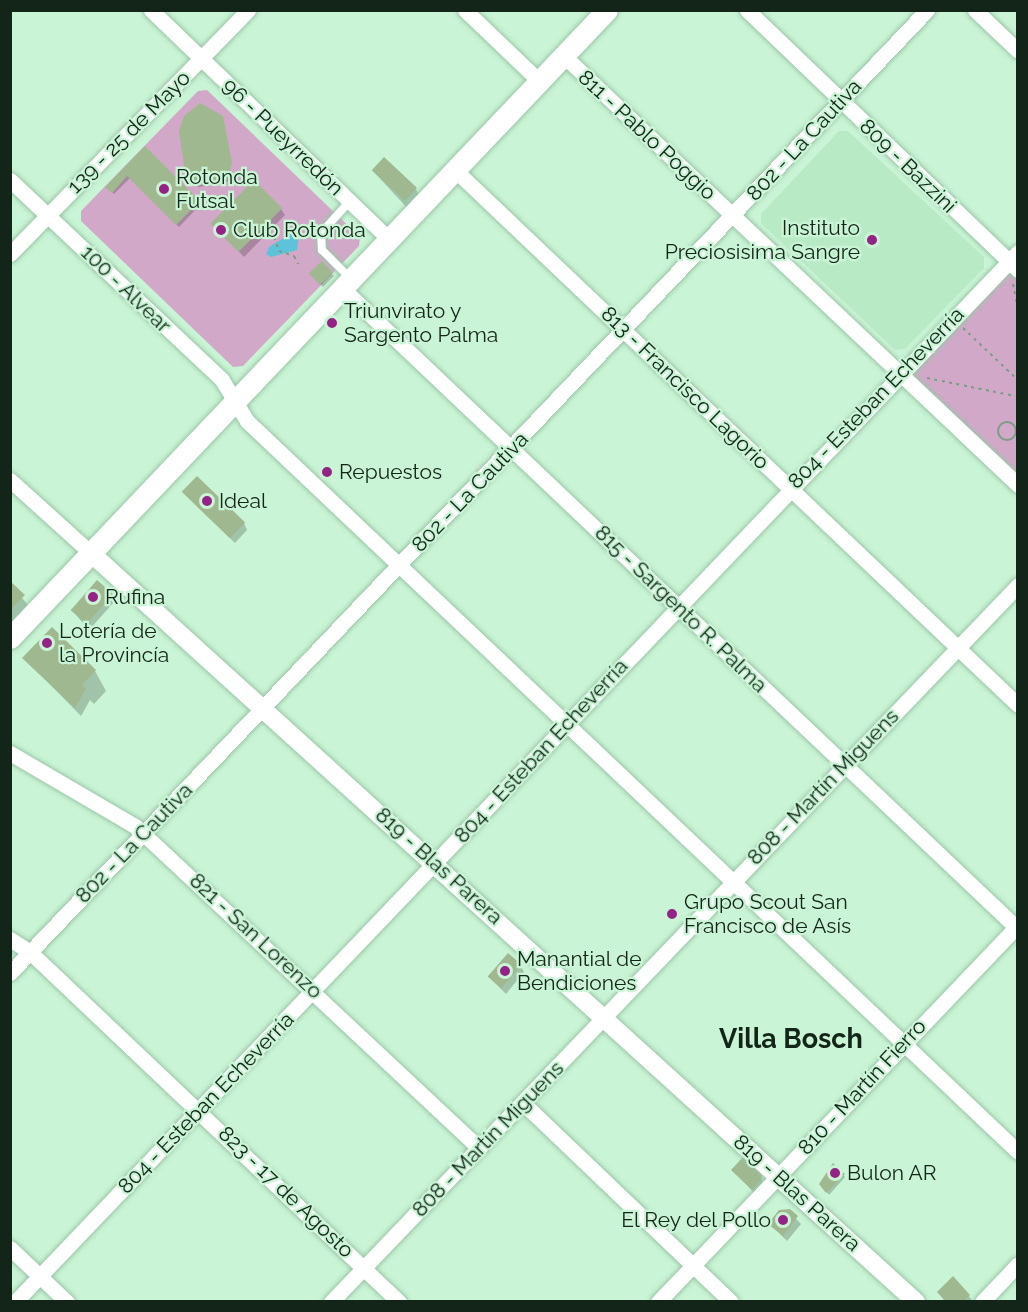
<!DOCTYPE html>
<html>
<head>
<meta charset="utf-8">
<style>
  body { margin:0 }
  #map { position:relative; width:1028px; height:1312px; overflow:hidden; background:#c9f4d5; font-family:Raleway,sans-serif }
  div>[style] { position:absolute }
  .built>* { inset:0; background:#b9eac6 }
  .green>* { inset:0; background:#d2a8c9 }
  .water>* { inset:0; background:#5ec2d8 }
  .shadow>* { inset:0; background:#0003 }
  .building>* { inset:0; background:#9fb890; transform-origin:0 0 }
  .path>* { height:2px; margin-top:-1px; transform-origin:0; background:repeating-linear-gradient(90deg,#7c9c85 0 3px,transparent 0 7.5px) }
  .path>.ring { margin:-1px; padding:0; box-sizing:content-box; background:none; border:2px solid #7c9c85; border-radius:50% }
  .roads { filter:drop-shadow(0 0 2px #9bc5a7) drop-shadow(0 0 2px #9bc5a7) }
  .service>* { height:8px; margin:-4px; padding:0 4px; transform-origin:4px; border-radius:4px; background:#fff }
  .minor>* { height:15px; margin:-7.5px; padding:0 7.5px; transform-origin:7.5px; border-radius:7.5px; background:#fff }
  .tertiary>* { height:18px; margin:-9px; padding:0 9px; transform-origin:9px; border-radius:9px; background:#fff }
  .secondary>* { height:21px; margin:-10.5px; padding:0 10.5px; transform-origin:10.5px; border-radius:10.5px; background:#fff }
  .dots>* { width:16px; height:16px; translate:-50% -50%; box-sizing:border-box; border:3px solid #c9f4d5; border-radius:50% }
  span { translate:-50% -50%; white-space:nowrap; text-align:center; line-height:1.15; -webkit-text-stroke:4.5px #c9f4d5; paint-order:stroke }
  .street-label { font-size:21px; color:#132418 }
  .poi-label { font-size:21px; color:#132418 }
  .left { translate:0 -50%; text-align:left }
  .right { translate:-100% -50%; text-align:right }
  .district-label { font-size:27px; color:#132418; font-weight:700 }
  .frame { position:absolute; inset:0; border:12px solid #132418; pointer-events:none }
</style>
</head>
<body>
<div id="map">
  <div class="built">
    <i style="clip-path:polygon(839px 131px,848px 131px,984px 257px,984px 268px,905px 349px,895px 350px,761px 223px,761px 214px)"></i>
  </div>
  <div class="green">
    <i style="clip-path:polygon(207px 90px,360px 237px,359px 246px,243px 366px,233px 367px,81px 221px,81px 211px,198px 91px)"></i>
    <i style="clip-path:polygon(1008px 269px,1018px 278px,1017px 473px,911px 373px)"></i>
  </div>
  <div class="water">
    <i style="clip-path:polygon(292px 233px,299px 236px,297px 250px,271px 257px,266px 254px,269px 247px)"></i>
  </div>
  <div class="shadow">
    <i style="clip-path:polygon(222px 117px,231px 178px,226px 183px,199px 187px,189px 180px)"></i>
    <i style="clip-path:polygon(145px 148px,201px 204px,179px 227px,130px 178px,114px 194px,109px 189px)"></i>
    <i style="clip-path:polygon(373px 171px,416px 189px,421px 199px,410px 211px)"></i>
    <i style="clip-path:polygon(281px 209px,285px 215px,244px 257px,213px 224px)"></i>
    <i style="clip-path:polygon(322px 264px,334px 276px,323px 287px,313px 277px)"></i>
    <i style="clip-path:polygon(183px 492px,244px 523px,247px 530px,235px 543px)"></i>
    <i style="clip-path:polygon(10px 584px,29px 606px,10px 625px)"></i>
    <i style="clip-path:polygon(112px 595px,115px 601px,89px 630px,71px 609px)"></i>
    <i style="clip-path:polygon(24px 658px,95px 671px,106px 691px,94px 704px,90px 700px,81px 716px)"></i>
    <i style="clip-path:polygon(521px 966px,524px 972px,506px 994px,490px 978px)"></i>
    <i style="clip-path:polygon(733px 1170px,760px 1171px,764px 1186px,756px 1195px)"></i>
    <i style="clip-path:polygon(843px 1175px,845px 1177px,829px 1195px,822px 1186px)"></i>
    <i style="clip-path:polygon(789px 1211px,801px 1224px,787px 1241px,770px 1224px)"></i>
    <i style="clip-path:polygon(939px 1292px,969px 1296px,973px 1302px,945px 1302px)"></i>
  </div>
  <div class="building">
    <i style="clip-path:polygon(200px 103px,223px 116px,232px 163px,228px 179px,202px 185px,192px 184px,186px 178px,179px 131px,184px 116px)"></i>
    <i style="clip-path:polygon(145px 146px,200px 201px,176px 225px,127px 176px,112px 193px,105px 187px)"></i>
    <i style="left:384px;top:157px;width:45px;height:18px;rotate:43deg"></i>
    <i style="left:254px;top:180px;width:40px;height:62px;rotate:45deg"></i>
    <i style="left:322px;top:261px;width:16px;height:18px;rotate:47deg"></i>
    <i style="left:197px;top:476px;width:67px;height:22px;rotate:44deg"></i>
    <i style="left:97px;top:580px;width:21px;height:40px;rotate:41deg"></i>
    <i style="clip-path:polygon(10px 581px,25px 595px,10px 610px)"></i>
    <i style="clip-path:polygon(52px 627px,96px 670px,82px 685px,86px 689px,75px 708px,22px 658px)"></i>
    <i style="left:508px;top:953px;width:18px;height:31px;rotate:41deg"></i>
    <i style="clip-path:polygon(745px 1155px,761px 1170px,762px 1179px,752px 1190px,731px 1170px)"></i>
    <i style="clip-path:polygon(833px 1163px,845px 1174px,826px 1193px,819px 1184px)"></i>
    <i style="clip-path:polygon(790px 1209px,798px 1216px,783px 1236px,768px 1224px,779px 1210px)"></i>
    <i style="clip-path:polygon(953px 1276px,970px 1295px,963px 1302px,946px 1302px,937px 1292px)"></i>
  </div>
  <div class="path">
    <i style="left:264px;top:227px;width:14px;rotate:45deg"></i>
    <i style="left:274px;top:237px;width:15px;rotate:70deg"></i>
    <i style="left:279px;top:251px;width:16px;rotate:18deg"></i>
    <i style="left:294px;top:256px;width:9px;rotate:63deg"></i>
    <i style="left:1013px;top:284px;width:26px;rotate:79deg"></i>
    <i style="left:963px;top:328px;width:76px;rotate:43.4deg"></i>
    <i style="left:927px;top:378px;width:90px;rotate:11.6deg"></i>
    <i style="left:1018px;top:388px;width:22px;rotate:90deg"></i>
    <i class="ring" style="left:998px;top:422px;width:16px;height:16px"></i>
  </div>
  <div class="roads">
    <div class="service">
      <i style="left:350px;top:201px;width:43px;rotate:132.2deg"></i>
      <i style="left:321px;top:233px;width:17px;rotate:87deg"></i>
      <i style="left:322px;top:250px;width:41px;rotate:45deg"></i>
    </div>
    <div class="minor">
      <i style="left:151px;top:10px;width:330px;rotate:43.9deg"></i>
      <i style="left:465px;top:10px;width:104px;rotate:43.8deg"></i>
      <i style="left:747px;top:10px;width:376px;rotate:43.8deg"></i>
      <i style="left:975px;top:10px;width:59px;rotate:43.6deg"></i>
      <i style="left:564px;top:56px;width:625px;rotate:43.38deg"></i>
      <i style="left:456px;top:171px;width:775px;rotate:43.54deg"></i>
      <i style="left:10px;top:180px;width:291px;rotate:43.3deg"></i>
      <i style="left:222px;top:380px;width:48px;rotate:58.6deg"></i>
      <i style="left:247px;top:421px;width:1062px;rotate:43.47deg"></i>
      <i style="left:10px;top:254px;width:341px;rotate:-45.7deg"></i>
      <i style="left:343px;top:289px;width:930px;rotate:43.48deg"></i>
      <i style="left:10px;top:480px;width:110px;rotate:42.1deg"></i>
      <i style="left:10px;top:753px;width:145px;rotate:30.3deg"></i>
      <i style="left:135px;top:826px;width:471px;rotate:43.1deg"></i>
      <i style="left:10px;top:939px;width:24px;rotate:33deg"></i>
      <i style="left:30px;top:952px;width:509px;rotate:43.49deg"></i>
      <i style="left:10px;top:973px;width:1330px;rotate:-46.4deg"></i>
      <i style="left:524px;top:1104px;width:286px;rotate:43.7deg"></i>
      <i style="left:10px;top:1248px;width:79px;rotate:43.5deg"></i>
      <i style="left:15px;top:1302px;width:1452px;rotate:-46.31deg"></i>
      <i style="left:331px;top:1302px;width:993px;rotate:-46.22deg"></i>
      <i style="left:658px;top:1302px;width:521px;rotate:-46.32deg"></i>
      <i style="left:982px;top:1302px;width:52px;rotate:-46.5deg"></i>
    </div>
    <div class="tertiary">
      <i style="left:92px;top:554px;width:1113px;rotate:42.23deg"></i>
    </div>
    <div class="secondary">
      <i style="left:10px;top:638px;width:866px;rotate:-46.45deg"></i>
    </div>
  </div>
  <div class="dots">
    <i style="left:164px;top:189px;background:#932485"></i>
    <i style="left:221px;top:230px;background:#932485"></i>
    <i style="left:872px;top:240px;background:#932485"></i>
    <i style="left:332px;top:323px;background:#932485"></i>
    <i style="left:327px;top:472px;background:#932485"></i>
    <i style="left:207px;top:501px;background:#932485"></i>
    <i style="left:93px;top:597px;background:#932485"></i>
    <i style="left:47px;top:643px;background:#932485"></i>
    <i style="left:672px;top:914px;background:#932485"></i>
    <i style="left:505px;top:971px;background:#932485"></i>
    <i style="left:835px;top:1173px;background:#932485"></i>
    <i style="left:783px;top:1220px;background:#932485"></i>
  </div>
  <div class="street-label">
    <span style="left:129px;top:132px;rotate:-45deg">139 - 25 de Mayo</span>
    <span style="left:647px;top:135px;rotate:43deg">811 - Pablo Poggio</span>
    <span style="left:283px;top:137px;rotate:44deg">96 - Pueyrredón</span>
    <span style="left:804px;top:140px;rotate:-47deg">802 - La Cautiva</span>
    <span style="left:908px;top:166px;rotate:44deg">809 - Bazzini</span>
    <span style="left:126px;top:289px;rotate:44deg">100 - Alvear</span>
    <span style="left:685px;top:388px;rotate:44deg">813 - Francisco Lagorio</span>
    <span style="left:876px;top:398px;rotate:-46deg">804 - Esteban Echeverría</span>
    <span style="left:470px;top:492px;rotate:-46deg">802 - La Cautiva</span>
    <span style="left:681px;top:609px;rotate:44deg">815 - Sargento R. Palma</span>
    <span style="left:541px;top:751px;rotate:-47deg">804 - Esteban Echeverría</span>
    <span style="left:823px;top:787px;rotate:-46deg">808 - Martín Miguens</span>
    <span style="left:134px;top:843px;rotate:-46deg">802 - La Cautiva</span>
    <span style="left:439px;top:866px;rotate:42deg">819 - Blas Parera</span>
    <span style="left:256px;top:936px;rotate:43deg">821 - San Lorenzo</span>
    <span style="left:862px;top:1087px;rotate:-47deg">810 - Martín Fierro</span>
    <span style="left:206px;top:1103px;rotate:-46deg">804 - Esteban Echeverría</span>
    <span style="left:488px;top:1139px;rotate:-46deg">808 - Martín Miguens</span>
    <span style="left:286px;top:1192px;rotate:44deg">823 - 17 de Agosto</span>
    <span style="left:797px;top:1193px;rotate:42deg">819 - Blas Parera</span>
  </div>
  <div class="poi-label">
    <span class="left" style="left:176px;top:189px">Rotonda<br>Futsal</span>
    <span class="right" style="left:860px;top:240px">Instituto<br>Preciosisima Sangre</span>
    <span class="left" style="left:233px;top:230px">Club Rotonda</span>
    <span class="left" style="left:344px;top:323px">Triunvirato y<br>Sargento Palma</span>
    <span class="left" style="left:339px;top:472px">Repuestos</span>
    <span class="left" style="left:219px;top:501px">Ideal</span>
    <span class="left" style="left:105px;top:597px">Rufina</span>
    <span class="left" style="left:59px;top:643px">Lotería de<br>la Provincía</span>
    <span class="left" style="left:684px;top:914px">Grupo Scout San<br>Francisco de Asís</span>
    <span class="left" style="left:517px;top:971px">Manantial de<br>Bendiciones</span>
    <span class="left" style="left:847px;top:1173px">Bulon AR</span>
    <span class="right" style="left:771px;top:1220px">El Rey del Pollo</span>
  </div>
  <div class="district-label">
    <span style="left:791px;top:1039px">Villa Bosch</span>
  </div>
  <div class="frame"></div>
</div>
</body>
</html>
